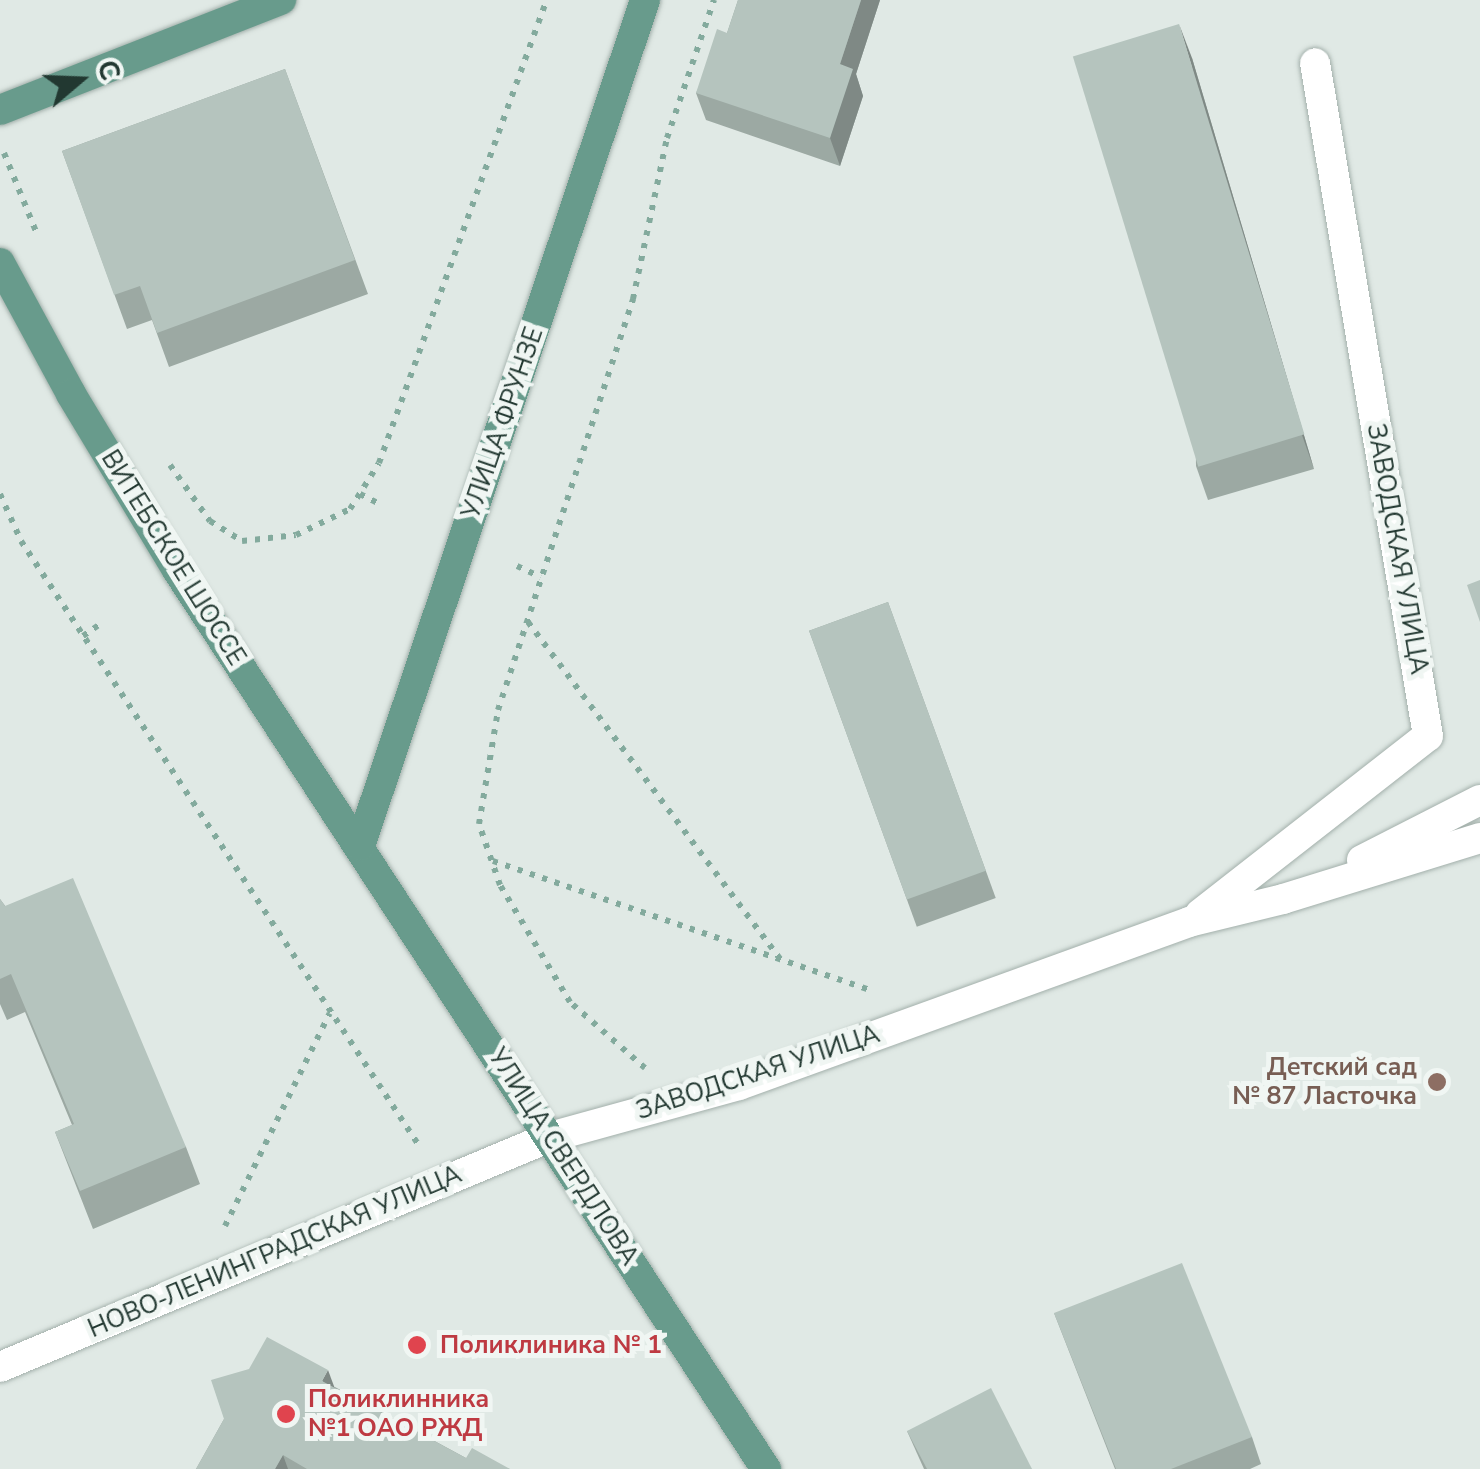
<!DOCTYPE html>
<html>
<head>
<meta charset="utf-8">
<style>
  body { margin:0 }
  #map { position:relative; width:1480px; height:1469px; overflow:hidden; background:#e0e9e5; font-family:"Nunito Sans",sans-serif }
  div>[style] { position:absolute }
  .path>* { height:6px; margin-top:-3px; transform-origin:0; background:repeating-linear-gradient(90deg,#83aa9d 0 5px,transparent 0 13px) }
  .roads { filter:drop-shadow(0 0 2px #a3b0ab) drop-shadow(0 0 2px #a3b0ab) }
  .minor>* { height:30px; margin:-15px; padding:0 15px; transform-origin:15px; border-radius:15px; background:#fff }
  .major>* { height:30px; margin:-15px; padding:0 15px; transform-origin:15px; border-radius:15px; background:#689b8c }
  .wall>* { inset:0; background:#9ca9a3; transform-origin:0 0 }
  .shaded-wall>* { inset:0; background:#7f8985 }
  .building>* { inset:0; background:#b5c4be; transform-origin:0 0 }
  .dots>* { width:28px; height:28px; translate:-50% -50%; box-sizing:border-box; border:5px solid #f0f6f3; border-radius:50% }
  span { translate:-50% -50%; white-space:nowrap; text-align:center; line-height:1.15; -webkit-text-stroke:10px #f0f6f3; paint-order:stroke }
  .street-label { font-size:25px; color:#223831 }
  .education-label { font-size:25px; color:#785e54; font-weight:700 }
  .right { translate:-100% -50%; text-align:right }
  .health-label { font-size:25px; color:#be3a42; font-weight:700 }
  .left { translate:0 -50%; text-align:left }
  .north { position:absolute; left:30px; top:30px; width:100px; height:100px; -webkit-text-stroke:8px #f0f6f3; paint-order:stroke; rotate:71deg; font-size:28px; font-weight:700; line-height:40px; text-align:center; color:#223831 }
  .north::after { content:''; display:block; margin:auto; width:35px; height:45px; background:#223831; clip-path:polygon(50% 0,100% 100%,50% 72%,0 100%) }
</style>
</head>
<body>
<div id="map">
  <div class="path">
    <i style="left:4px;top:153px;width:87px;rotate:67.8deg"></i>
    <i style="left:170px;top:465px;width:69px;rotate:54.5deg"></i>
    <i style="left:210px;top:521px;width:38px;rotate:32deg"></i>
    <i style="left:242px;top:541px;width:54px;rotate:-6.3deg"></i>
    <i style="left:296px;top:535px;width:60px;rotate:-25.7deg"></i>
    <i style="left:350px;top:509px;width:54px;rotate:-57.8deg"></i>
    <i style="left:379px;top:463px;width:493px;rotate:-70.1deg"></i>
    <i style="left:0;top:494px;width:51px;rotate:65.9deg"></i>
    <i style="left:21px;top:541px;width:722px;rotate:56.64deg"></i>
    <i style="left:360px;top:494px;width:25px;rotate:27deg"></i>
    <i style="left:517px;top:566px;width:26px;rotate:25deg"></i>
    <i style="left:528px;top:622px;width:422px;rotate:53.2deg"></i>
    <i style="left:83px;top:636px;width:19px;rotate:-35deg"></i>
    <i style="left:493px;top:861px;width:398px;rotate:18.9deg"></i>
    <i style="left:645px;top:1068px;width:100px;rotate:-138.7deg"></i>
    <i style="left:570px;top:1002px;width:136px;rotate:-120.9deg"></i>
    <i style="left:500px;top:885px;width:65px;rotate:-109deg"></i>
    <i style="left:479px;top:824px;width:116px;rotate:-80.5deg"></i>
    <i style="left:498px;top:710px;width:433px;rotate:-71.8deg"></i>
    <i style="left:633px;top:299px;width:165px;rotate:-78.1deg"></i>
    <i style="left:667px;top:138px;width:146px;rotate:-71.2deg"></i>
    <i style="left:225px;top:1226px;width:237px;rotate:-63.8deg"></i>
  </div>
  <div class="roads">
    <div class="minor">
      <i style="left:1362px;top:860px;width:132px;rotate:-27deg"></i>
      <i style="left:1200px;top:914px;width:289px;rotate:-38deg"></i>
      <i style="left:1428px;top:736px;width:682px;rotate:-99.53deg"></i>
      <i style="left:0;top:1367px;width:596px;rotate:-22.69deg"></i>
      <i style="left:550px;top:1137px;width:196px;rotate:-15.4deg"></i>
      <i style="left:739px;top:1085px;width:479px;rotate:-19.9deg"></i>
      <i style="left:1189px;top:922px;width:97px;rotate:-13.7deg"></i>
      <i style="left:1283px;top:899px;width:206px;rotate:-17.2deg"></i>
    </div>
    <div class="major">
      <i style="left:0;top:110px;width:302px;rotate:-21.4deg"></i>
      <i style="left:0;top:263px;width:149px;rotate:61.5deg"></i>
      <i style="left:71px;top:394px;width:205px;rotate:58.9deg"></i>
      <i style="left:177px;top:570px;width:1075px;rotate:56.77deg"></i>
      <i style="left:360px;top:846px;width:893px;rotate:-71.38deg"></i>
    </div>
  </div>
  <div class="wall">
    <i style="clip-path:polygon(738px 0,880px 0,856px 74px,863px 96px,840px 166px,706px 120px,696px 93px,727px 33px)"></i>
    <i style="clip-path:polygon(1192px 58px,1314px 469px,1208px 500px,1196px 466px)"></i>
    <i style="clip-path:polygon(285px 69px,368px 294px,169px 367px,152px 320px,127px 329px,62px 151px)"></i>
    <i style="left:888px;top:602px;width:315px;height:84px;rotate:70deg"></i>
    <i style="clip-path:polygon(0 899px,186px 1147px,200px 1184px,93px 1229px,55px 1132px,72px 1125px,25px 1012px,7px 1020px,0 1004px)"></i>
    <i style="clip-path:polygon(1054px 1313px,1252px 1437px,1261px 1464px,1250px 1469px,1115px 1469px)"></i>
    <i style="clip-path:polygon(335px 1387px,466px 1458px,510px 1469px,196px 1469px,224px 1419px)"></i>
    <i style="clip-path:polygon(907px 1431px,1032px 1469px,924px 1469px)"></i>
  </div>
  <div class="shaded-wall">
    <i style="clip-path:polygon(861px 0,880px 0,856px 74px,863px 96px,840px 166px,830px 138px,840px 64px)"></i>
    <i style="clip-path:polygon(1179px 24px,1192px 58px,1314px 469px,1302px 435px)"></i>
    <i style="clip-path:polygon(328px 1370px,338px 1397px,322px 1381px)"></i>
    <i style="clip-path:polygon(283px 1455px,288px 1469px,275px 1469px)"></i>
  </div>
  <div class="building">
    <i style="clip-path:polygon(738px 0,861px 0,840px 64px,853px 69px,830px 138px,696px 93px,717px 29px,727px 33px)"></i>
    <i style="left:1179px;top:24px;width:429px;height:111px;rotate:73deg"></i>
    <i style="clip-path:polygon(285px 69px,355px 260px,157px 333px,140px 286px,114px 295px,62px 151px)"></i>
    <i style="clip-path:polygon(1480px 580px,1480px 622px,1467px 585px)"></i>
    <i style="left:888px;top:602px;width:286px;height:84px;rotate:70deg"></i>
    <i style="clip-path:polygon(73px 878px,186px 1147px,80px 1191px,55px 1132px,74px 1124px,11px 974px,0 979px,0 899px,5px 906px)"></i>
    <i style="clip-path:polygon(1182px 1263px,1252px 1437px,1171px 1469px,1116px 1469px,1054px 1313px)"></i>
    <i style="clip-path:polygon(267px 1337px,328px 1370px,322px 1381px,466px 1458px,472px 1448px,510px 1469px,307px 1469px,283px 1455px,275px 1469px,196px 1469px,224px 1419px,211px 1380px,249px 1369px)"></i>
    <i style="clip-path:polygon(991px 1388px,1032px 1469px,927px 1469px,907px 1431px)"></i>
  </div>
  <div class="dots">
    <i style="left:1437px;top:1082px;background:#8d6e63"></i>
    <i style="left:417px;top:1345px;background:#e0444e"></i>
    <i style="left:286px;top:1414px;background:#e0444e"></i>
  </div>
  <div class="street-label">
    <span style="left:503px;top:423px;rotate:-71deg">УЛИЦА ФРУНЗЕ</span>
    <span style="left:1397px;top:549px;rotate:80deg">ЗАВОДСКАЯ УЛИЦА</span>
    <span style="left:173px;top:558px;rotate:58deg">ВИТЕБСКОЕ ШОССЕ</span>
    <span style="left:758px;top:1073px;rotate:-18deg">ЗАВОДСКАЯ УЛИЦА</span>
    <span style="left:563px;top:1157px;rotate:57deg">УЛИЦА СВЕРДЛОВА</span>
    <span style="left:275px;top:1252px;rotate:-23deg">НОВО-ЛЕНИНГРАДСКАЯ УЛИЦА</span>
  </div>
  <div class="education-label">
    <span class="right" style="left:1417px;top:1082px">Детский сад<br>№ 87 Ласточка</span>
  </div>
  <div class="health-label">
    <span class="left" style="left:440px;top:1345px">Поликлиника № 1</span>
    <span class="left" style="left:308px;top:1414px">Поликлинника<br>№1 ОАО РЖД</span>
  </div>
  <div class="north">С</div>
</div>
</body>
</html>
